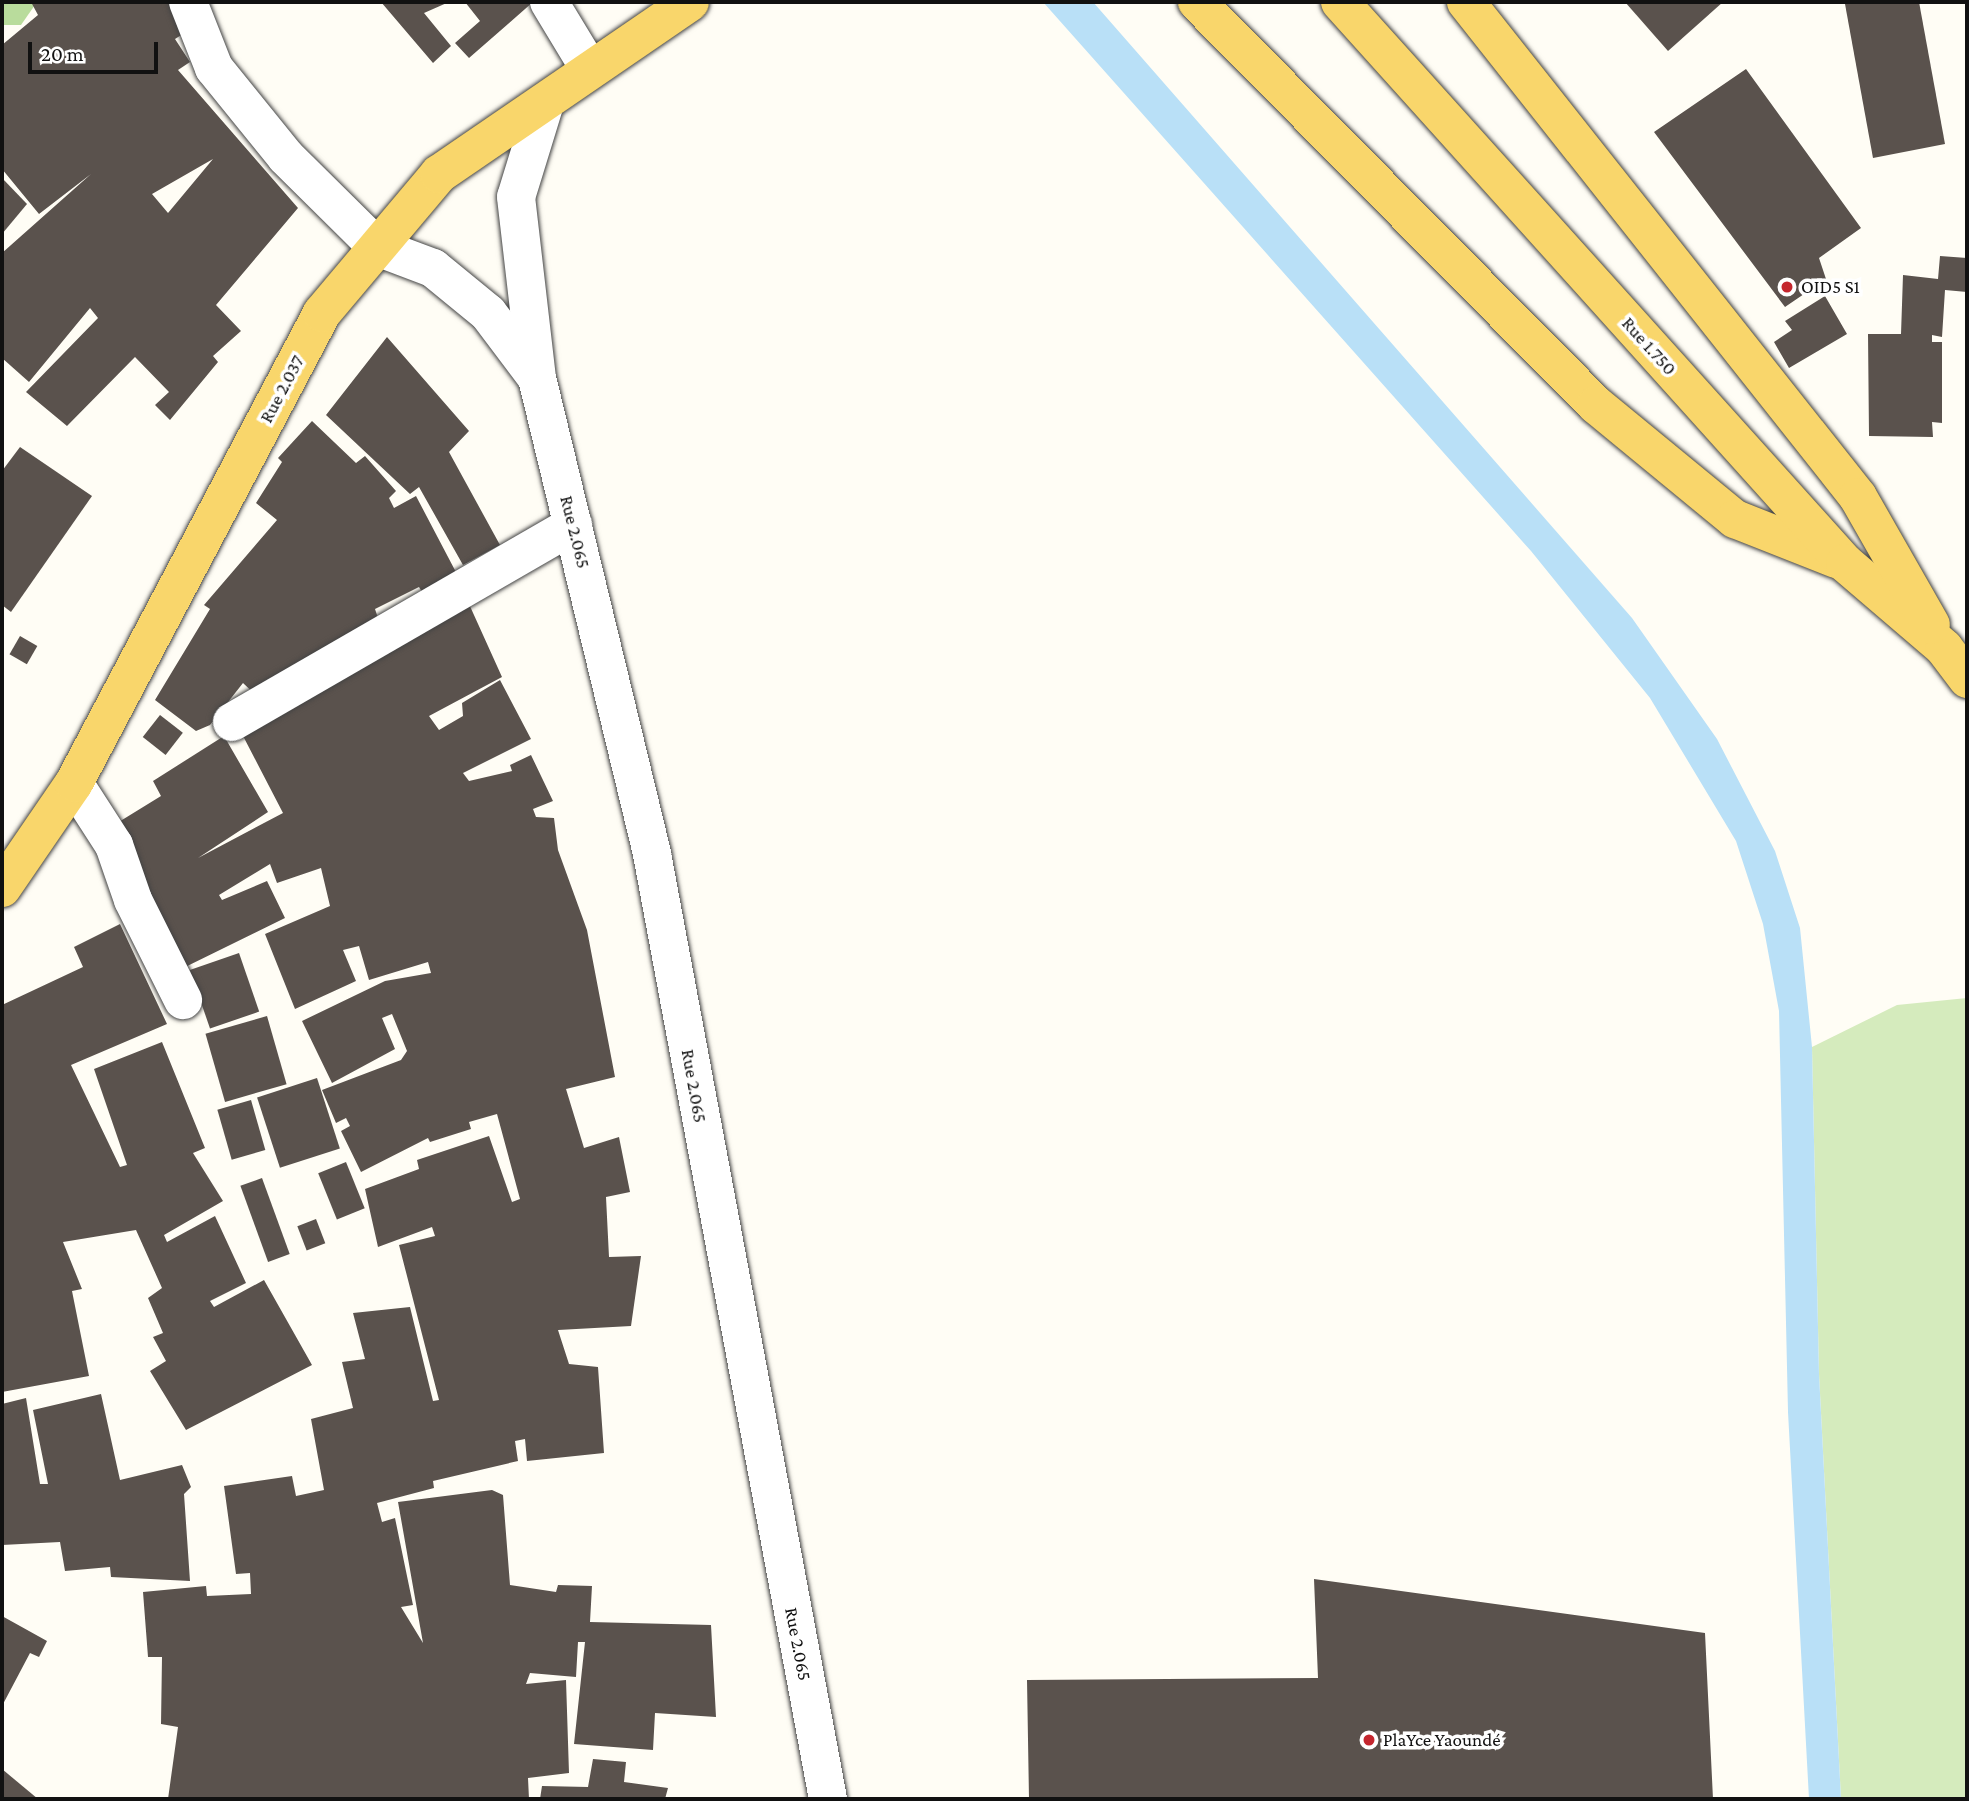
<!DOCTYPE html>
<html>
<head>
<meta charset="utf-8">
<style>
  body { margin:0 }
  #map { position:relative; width:1969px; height:1801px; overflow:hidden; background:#fffdf5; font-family:"Crimson Pro",serif }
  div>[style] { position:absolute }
  .green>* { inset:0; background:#d5ebbd }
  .forest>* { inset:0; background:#b9dc9c }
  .water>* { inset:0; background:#b9e0f7 }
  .building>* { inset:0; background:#5a524d; transform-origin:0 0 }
  .roads { filter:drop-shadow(0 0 2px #444) drop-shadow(0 0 2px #444) }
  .minor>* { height:38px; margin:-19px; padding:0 19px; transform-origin:19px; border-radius:19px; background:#fff }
  .major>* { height:38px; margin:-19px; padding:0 19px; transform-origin:19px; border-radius:19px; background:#f9d66b }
  .dots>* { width:19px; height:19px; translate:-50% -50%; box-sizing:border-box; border:4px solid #fff; border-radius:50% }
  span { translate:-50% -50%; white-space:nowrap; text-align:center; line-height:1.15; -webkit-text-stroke:7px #fff; paint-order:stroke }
  .poi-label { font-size:19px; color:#111 }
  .left { translate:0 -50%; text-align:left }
  .street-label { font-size:19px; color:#111 }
  .frame { position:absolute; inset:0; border:4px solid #111; pointer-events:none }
  .scale { position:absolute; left:28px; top:42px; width:130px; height:32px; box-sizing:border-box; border:4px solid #111; border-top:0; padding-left:9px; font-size:21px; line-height:24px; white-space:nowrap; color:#111; -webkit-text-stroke:5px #fff; paint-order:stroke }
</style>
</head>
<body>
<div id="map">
  <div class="green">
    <i style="clip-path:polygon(1967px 998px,1967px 1799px,1841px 1799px,1819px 1374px,1812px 1047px,1897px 1005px)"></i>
  </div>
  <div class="forest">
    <i style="clip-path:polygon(2px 2px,37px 2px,21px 25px,2px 25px)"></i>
  </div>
  <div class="water">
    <i style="clip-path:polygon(1043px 2px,1093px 2px,1632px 618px,1717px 739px,1775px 851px,1800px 928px,1812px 1047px,1819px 1374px,1841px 1799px,1809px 1799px,1788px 1412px,1779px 1011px,1763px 924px,1736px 841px,1650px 698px,1531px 551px)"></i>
  </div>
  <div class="building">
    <i style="clip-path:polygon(evenodd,31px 2px,172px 2px,186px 32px,175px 39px,190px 62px,178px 70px,298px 208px,216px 305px,241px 331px,213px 356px,218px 362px,170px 420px,155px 405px,169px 392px,135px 357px,67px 426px,26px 392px,98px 318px,90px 308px,29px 382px,2px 358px,2px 253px,91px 174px,39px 214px,2px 169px,2px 45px,38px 15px,31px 2px,213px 159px,168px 213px,152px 194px,213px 159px)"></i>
    <i style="clip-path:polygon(381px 2px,449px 2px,424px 13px,451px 46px,433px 63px)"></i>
    <i style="clip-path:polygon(465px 2px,533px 2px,469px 58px,455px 43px,480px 21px)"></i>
    <i style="clip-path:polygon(1625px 2px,1723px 2px,1668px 51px)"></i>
    <i style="clip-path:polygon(1860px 2px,1919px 2px,1945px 144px,1873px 158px,1845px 4px)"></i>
    <i style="clip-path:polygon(1746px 69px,1861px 228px,1819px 258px,1826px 279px,1785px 307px,1654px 132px)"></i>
    <i style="clip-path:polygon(2px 178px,27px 204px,2px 234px)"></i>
    <i style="clip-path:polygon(1940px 256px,1967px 258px,1967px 292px,1945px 290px,1942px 337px,1932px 335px,1932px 342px,1942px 342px,1942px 423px,1932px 422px,1933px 437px,1869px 436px,1868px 334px,1901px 334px,1903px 275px,1938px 279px)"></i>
    <i style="clip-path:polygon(1825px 296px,1847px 334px,1789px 368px,1774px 342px,1792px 330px,1785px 321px)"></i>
    <i style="clip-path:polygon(387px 337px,469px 431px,449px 452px,500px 545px,463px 565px,419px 487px,410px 494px,326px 415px)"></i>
    <i style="clip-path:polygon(312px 421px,356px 463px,365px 456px,396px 491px,389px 498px,394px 508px,416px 496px,458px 576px,424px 595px,419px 587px,375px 609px,381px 627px,258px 697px,243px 683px,210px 725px,196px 731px,155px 700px,210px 609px,204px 605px,277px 520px,256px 503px,282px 462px,278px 458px)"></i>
    <i style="clip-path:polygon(20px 447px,92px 496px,11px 612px,2px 605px,2px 471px)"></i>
    <i style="clip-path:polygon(469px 604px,502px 677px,429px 716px,439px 730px,463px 716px,462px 703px,500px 680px,531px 739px,463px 773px,469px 781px,512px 771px,510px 765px,531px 755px,553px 801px,533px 809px,536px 817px,554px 818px,558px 850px,587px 930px,615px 1077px,566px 1089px,584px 1148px,619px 1137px,630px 1192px,606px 1197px,609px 1257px,641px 1256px,631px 1326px,558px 1330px,569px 1364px,598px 1367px,604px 1453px,527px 1461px,525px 1439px,515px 1441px,518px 1461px,433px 1481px,434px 1488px,377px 1503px,382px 1522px,395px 1518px,413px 1605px,401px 1607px,423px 1643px,398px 1502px,492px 1490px,503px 1495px,510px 1585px,556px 1592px,558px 1585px,592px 1586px,590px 1622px,711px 1625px,716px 1717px,655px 1713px,653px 1750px,574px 1744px,585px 1642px,578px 1642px,576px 1677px,530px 1673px,526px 1684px,566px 1680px,569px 1773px,528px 1778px,529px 1799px,168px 1799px,178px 1727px,161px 1724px,162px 1657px,148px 1657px,143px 1592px,206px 1586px,207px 1596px,251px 1594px,250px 1573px,236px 1574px,224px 1486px,292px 1476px,296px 1496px,324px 1490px,311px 1419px,353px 1408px,342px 1362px,365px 1359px,353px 1313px,410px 1307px,433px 1401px,439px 1400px,399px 1245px,435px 1236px,432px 1227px,378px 1247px,365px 1189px,419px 1169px,417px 1160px,489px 1136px,512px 1202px,520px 1199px,497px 1114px,469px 1122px,471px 1129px,430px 1142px,428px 1138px,361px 1172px,341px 1131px,350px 1126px,346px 1118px,336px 1123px,322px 1090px,401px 1060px,407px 1051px,392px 1014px,382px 1018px,395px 1049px,332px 1083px,302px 1021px,385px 981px,431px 973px,428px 962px,369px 980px,359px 946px,343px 950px,356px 981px,295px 1009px,265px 934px,330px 906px,321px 868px,277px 883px,270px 864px,219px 895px,222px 900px,267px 881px,285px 918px,173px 973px,109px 828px,161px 796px,153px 781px,224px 736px,268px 812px,198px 858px,283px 813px,242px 734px)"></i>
    <i style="left:20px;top:636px;width:20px;height:21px;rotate:30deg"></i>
    <i style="left:160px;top:715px;width:29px;height:28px;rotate:38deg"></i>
    <i style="clip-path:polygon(120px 924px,167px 1024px,71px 1065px,120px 1167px,127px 1165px,94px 1069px,162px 1042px,205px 1148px,193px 1153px,223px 1201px,164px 1235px,167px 1242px,215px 1216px,246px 1283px,210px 1301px,214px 1307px,264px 1280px,312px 1365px,186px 1430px,150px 1371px,166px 1361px,153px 1337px,163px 1333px,148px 1298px,162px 1288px,136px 1230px,63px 1242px,82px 1289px,72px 1291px,89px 1376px,2px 1392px,2px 1005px,83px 967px,74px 947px)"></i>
    <i style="left:239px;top:953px;width:62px;height:52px;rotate:71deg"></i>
    <i style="left:267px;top:1016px;width:71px;height:64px;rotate:74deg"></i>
    <i style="left:317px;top:1078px;width:74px;height:63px;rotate:72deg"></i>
    <i style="left:251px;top:1100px;width:52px;height:35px;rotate:74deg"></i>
    <i style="left:346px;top:1162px;width:50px;height:30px;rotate:68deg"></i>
    <i style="left:262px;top:1178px;width:81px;height:23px;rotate:70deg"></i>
    <i style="left:316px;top:1219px;width:26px;height:20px;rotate:69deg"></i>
    <i style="clip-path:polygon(101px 1394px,120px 1480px,182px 1465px,191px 1487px,184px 1494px,190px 1581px,111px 1577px,110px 1567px,65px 1571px,60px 1542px,2px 1545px,2px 1404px,26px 1398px,40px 1484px,48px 1484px,33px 1410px)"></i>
    <i style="clip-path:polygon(1314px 1579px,1705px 1633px,1713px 1799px,1029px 1799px,1027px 1680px,1318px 1678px)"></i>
    <i style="clip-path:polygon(2px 1616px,47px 1641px,39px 1657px,30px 1653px,2px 1706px)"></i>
    <i style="clip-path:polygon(593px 1759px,626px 1762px,624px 1782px,668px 1788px,665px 1799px,540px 1799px,542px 1786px,588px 1787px)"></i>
    <i style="clip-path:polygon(2px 1769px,38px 1799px,2px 1799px)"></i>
  </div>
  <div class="roads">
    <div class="minor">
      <i style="left:188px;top:2px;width:71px;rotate:68.5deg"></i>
      <i style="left:214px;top:68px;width:114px;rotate:51deg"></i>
      <i style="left:286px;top:157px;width:128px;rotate:44.7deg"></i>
      <i style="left:377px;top:247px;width:60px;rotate:20.6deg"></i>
      <i style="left:433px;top:268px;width:71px;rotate:39.3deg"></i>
      <i style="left:488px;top:313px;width:76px;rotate:53deg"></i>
      <i style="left:549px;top:2px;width:77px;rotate:58.8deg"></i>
      <i style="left:545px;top:103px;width:98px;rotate:107.1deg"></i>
      <i style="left:516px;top:197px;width:182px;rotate:83.4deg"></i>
      <i style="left:537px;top:378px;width:490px;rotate:76.4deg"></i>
      <i style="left:652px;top:854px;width:961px;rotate:79.45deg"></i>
      <i style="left:232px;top:722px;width:394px;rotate:-30deg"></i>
      <i style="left:74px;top:783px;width:74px;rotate:57.2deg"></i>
      <i style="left:114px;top:845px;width:58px;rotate:70.9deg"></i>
      <i style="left:133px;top:900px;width:112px;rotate:63.4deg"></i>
    </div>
    <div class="major">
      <i style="left:1197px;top:2px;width:567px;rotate:45.29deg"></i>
      <i style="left:1596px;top:405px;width:180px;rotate:39.4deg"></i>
      <i style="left:1735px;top:519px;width:109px;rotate:21.6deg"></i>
      <i style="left:1340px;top:2px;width:755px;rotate:48.01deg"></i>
      <i style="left:1845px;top:563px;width:130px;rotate:40.6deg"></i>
      <i style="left:1944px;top:648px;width:39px;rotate:53deg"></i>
      <i style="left:1466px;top:2px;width:631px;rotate:51.62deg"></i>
      <i style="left:1858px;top:497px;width:147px;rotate:60.3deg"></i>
      <i style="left:2px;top:888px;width:127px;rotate:-55.6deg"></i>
      <i style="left:74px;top:783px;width:531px;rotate:-62.18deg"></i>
      <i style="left:322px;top:313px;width:182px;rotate:-49.9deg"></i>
      <i style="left:439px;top:174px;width:304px;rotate:-34.4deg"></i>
    </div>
  </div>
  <div class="dots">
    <i style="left:1787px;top:287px;background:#c4262e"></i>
    <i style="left:1369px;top:1740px;background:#c4262e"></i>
  </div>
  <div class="poi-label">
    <span class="left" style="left:1801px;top:287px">OID5 S1</span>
    <span class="left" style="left:1383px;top:1740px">PlaYce Yaoundé</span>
  </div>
  <div class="street-label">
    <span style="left:1649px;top:346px;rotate:48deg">Rue 1.750</span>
    <span style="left:282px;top:389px;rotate:-62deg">Rue 2.037</span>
    <span style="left:575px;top:532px;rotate:76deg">Rue 2.065</span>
    <span style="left:694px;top:1086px;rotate:80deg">Rue 2.065</span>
    <span style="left:798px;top:1644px;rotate:79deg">Rue 2.065</span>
  </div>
  <div class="frame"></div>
  <div class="scale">20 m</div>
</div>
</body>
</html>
